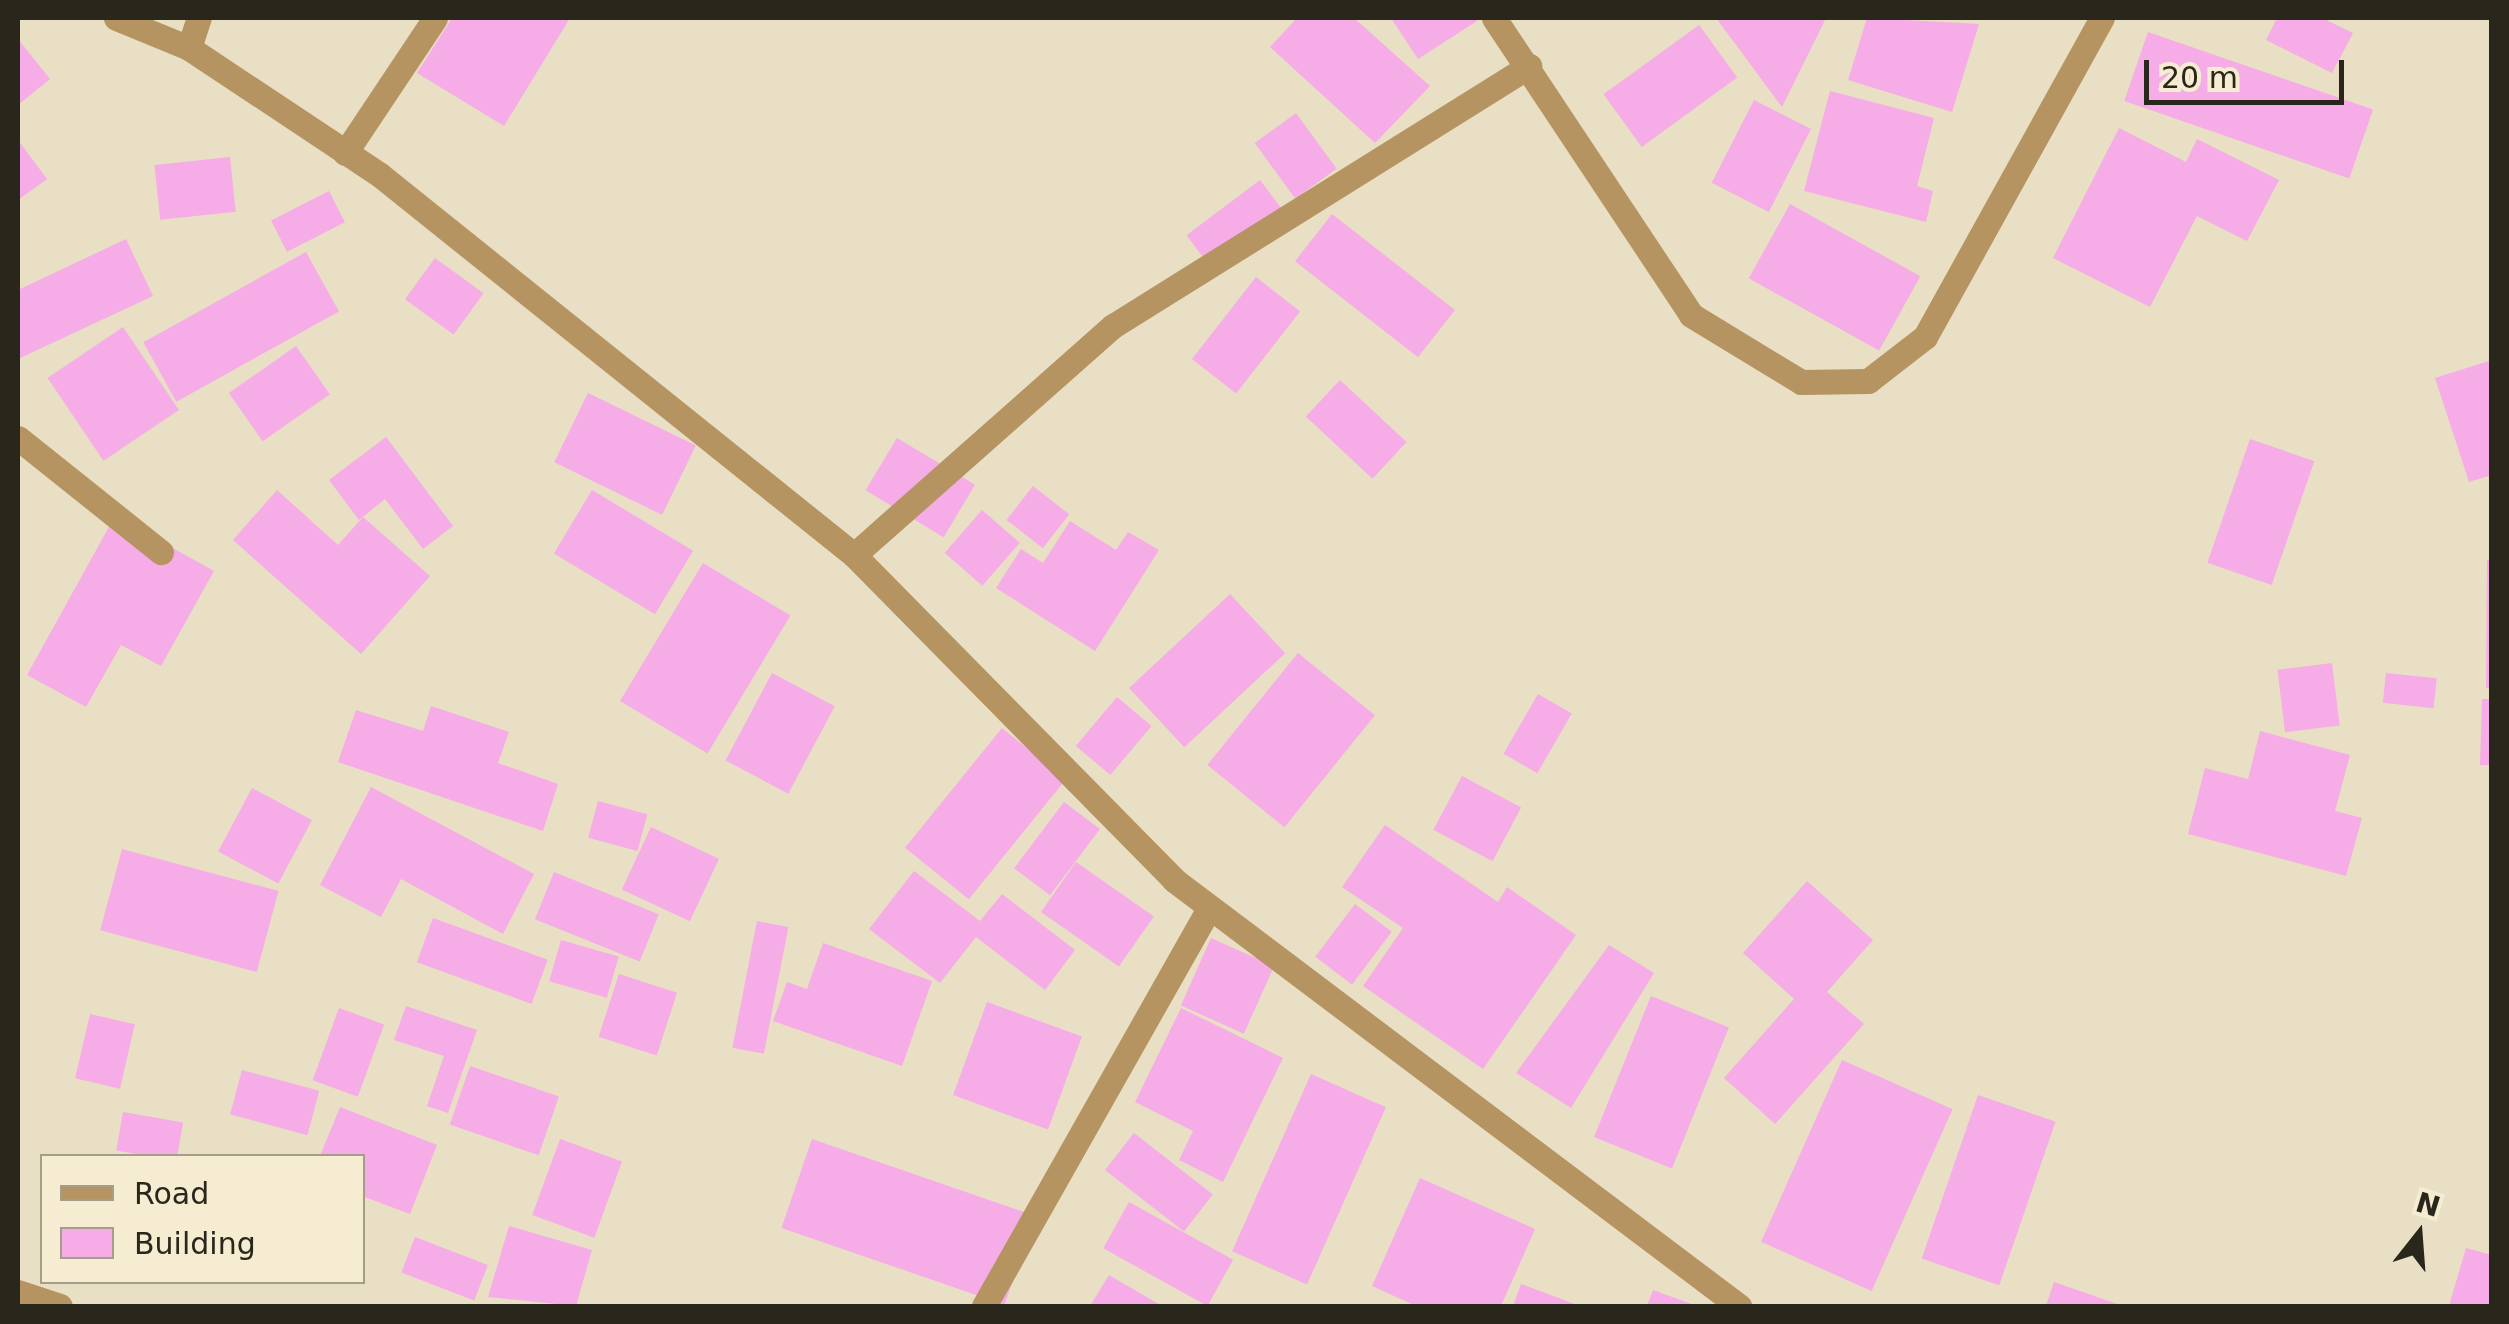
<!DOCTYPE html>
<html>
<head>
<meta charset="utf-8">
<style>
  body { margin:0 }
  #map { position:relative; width:2509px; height:1324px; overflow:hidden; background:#e8dfc5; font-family:"DejaVu Sans",sans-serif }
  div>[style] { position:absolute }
  .building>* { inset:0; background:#f6ace6; transform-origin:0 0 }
  .minor>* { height:25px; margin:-12.5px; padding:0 12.5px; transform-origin:12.5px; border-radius:12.5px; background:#b59462 }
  span { translate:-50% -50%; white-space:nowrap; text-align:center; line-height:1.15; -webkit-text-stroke:8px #f5ecd2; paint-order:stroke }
  .frame { position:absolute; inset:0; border:20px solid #29261c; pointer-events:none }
  .legend { position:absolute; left:40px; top:1154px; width:325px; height:130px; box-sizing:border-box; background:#f5ecd2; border:2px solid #a39d89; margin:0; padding:12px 18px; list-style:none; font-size:30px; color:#29261c }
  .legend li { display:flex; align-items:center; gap:20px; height:50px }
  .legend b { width:50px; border:2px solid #a39d89 }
  .north { position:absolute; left:2369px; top:1184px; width:100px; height:100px; -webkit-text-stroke:8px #f5ecd2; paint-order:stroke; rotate:17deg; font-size:28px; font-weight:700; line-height:40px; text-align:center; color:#29261c }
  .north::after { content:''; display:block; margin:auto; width:35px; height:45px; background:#29261c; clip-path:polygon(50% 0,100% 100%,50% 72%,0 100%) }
  .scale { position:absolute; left:2144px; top:60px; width:200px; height:45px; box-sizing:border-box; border:5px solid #29261c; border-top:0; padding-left:12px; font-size:30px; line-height:35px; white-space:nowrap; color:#29261c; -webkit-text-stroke:8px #f5ecd2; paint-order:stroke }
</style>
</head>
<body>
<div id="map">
  <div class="building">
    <i style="clip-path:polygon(452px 18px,570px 18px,504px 126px,417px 73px)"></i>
    <i style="clip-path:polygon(1297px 18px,1354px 18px,1430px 86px,1375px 143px,1270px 47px)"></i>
    <i style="clip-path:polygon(1391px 18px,1475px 18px,1477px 21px,1418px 59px)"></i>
    <i style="clip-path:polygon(1716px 18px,1826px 18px,1782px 107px)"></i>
    <i style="clip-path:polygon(1867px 18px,1979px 24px,1952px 112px,1848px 80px)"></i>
    <i style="clip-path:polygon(2277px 18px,2322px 18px,2353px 33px,2332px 73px,2266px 40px)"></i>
    <i style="left:1699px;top:25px;width:65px;height:118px;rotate:54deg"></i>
    <i style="left:2148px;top:32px;width:238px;height:73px;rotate:19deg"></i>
    <i style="clip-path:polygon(18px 39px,50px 79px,18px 105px)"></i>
    <i style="clip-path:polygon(1830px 91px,1934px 118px,1917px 186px,1933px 191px,1926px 222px,1804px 191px)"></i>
    <i style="left:1754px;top:100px;width:64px;height:93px;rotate:27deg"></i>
    <i style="left:1296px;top:113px;width:69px;height:51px;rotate:54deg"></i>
    <i style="clip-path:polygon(2119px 128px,2186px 162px,2197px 139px,2279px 180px,2247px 241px,2197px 216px,2150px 307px,2053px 258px)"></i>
    <i style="clip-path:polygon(18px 140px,47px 179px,18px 200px)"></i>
    <i style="left:230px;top:157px;width:55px;height:76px;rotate:84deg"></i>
    <i style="left:1260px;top:180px;width:35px;height:92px;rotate:53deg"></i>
    <i style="left:329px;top:191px;width:35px;height:65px;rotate:63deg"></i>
    <i style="left:1790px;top:204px;width:149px;height:85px;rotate:29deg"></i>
    <i style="left:1332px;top:214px;width:156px;height:60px;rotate:38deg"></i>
    <i style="clip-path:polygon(126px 239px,153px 296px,18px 359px,18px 290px)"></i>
    <i style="left:306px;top:252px;width:68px;height:186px;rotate:61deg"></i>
    <i style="left:435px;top:258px;width:60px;height:51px;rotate:36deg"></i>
    <i style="left:1256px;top:277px;width:56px;height:104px;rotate:38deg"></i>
    <i style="left:123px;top:327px;width:100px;height:91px;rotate:56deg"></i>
    <i style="left:296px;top:346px;width:59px;height:82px;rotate:55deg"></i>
    <i style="clip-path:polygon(2492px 360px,2492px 475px,2469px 482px,2435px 378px)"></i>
    <i style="left:1340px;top:380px;width:91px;height:50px;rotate:43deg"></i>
    <i style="left:588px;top:393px;width:120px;height:77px;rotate:26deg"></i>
    <i style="clip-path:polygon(386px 437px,453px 526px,423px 549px,385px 499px,359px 520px,329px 480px)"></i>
    <i style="left:897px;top:438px;width:91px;height:61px;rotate:31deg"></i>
    <i style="left:2250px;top:439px;width:68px;height:131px;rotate:19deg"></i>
    <i style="left:1033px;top:486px;width:46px;height:43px;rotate:38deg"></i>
    <i style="clip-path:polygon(277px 490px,338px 545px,363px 517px,430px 576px,361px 654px,233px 540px)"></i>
    <i style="left:592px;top:490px;width:118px;height:74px;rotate:31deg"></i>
    <i style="left:982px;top:510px;width:50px;height:57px;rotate:41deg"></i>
    <i style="clip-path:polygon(115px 516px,214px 571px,161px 666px,121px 645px,86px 707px,27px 675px)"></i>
    <i style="clip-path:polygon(1070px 521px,1116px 550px,1128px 532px,1159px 550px,1095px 651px,996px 588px,1021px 549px,1043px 563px)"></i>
    <i style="clip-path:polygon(2487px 560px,2492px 560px,2492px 688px,2486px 688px)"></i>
    <i style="left:703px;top:563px;width:102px;height:161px;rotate:31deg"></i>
    <i style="left:1230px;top:594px;width:81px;height:138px;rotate:47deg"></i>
    <i style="left:1298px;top:653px;width:99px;height:144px;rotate:39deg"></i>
    <i style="left:2332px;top:663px;width:63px;height:55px;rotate:83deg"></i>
    <i style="left:772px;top:673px;width:71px;height:99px;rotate:28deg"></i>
    <i style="left:2386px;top:673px;width:51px;height:30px;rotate:6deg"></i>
    <i style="left:1538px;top:694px;width:39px;height:69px;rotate:30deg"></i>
    <i style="left:1117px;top:697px;width:45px;height:64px;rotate:40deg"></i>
    <i style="clip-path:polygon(2482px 699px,2492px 699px,2492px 765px,2480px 765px)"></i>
    <i style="clip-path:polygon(431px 706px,509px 732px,498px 763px,558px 784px,543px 831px,338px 762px,356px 710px,423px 731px)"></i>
    <i style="left:1002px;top:728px;width:82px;height:154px;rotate:39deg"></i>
    <i style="clip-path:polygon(2260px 731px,2350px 755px,2335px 811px,2362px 818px,2346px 876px,2188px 834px,2205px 768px,2248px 779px)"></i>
    <i style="left:1462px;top:776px;width:67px;height:61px;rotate:28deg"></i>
    <i style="clip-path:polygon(371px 787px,534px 874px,503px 934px,401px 879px,381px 917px,320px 885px)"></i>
    <i style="left:252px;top:788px;width:68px;height:72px;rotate:28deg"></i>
    <i style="left:598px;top:801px;width:51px;height:38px;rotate:15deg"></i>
    <i style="left:1064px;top:802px;width:45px;height:83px;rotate:37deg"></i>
    <i style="clip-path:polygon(1385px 825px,1498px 902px,1507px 887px,1576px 935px,1483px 1069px,1363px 986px,1403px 928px,1342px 887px)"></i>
    <i style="left:651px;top:827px;width:75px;height:69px;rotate:25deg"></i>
    <i style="left:122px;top:849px;width:162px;height:84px;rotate:15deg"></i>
    <i style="left:1076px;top:862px;width:95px;height:61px;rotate:35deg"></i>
    <i style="clip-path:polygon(914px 871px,980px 921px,1002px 894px,1075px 950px,1045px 990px,976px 937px,940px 983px,869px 929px)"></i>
    <i style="left:554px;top:872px;width:113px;height:51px;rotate:22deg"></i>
    <i style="clip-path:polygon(1807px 881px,1873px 940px,1827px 992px,1864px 1024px,1775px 1124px,1724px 1078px,1794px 999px,1743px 953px)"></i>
    <i style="left:1355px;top:904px;width:46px;height:66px;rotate:37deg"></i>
    <i style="left:433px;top:918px;width:122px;height:47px;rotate:20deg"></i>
    <i style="left:757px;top:921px;width:32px;height:129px;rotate:11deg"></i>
    <i style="left:1211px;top:938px;width:69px;height:74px;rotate:24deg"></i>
    <i style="left:561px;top:940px;width:60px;height:43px;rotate:16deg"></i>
    <i style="clip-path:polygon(823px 943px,932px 981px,902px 1066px,773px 1021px,787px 982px,807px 989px)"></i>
    <i style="clip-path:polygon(1609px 945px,1654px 973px,1571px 1108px,1516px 1073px)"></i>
    <i style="left:619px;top:974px;width:61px;height:66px;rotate:18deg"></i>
    <i style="left:1651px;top:996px;width:84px;height:152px;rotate:22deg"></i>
    <i style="left:987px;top:1002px;width:101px;height:99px;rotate:20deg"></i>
    <i style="clip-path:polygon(406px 1006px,477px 1030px,448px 1113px,427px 1106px,444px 1056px,394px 1040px)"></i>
    <i style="left:339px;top:1008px;width:48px;height:77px;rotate:20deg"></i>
    <i style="clip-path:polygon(1181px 1008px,1283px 1058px,1223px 1182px,1179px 1160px,1193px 1131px,1135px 1102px)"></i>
    <i style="left:90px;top:1014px;width:46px;height:66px;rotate:13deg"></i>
    <i style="left:1842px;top:1060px;width:121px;height:199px;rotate:24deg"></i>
    <i style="left:470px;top:1066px;width:94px;height:62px;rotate:19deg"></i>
    <i style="left:242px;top:1070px;width:80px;height:46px;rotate:15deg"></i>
    <i style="left:1311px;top:1074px;width:82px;height:194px;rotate:24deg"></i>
    <i style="left:1978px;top:1095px;width:82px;height:173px;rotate:19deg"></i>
    <i style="clip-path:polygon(340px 1107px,437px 1145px,410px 1214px,362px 1196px,362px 1156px,320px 1156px)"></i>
    <i style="left:123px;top:1112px;width:61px;height:39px;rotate:10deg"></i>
    <i style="left:1134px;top:1133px;width:100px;height:47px;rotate:38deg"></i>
    <i style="left:560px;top:1139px;width:66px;height:81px;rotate:20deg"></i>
    <i style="left:812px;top:1139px;width:236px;height:94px;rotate:19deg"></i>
    <i style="clip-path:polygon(1420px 1178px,1535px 1229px,1501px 1306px,1416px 1306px,1372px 1286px)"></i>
    <i style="left:1129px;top:1202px;width:119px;height:53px;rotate:29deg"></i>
    <i style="clip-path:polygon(509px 1226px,592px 1250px,576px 1306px,488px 1297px)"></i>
    <i style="left:415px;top:1237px;width:78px;height:38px;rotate:21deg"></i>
    <i style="clip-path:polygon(2466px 1248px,2492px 1255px,2492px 1306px,2449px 1306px)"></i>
    <i style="clip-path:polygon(1109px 1275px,1162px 1306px,1090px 1306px)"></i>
    <i style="clip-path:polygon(2054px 1282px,2123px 1306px,2046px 1306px)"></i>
    <i style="clip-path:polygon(1521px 1284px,1580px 1306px,1513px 1306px)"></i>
    <i style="clip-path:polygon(1653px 1290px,1697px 1306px,1647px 1306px)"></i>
  </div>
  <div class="minor">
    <i style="left:116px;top:18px;width:79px;rotate:22.3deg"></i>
    <i style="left:189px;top:48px;width:229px;rotate:33.6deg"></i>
    <i style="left:380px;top:175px;width:608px;rotate:38.72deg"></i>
    <i style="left:854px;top:555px;width:456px;rotate:45.4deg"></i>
    <i style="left:1174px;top:880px;width:708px;rotate:37.02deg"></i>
    <i style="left:1494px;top:18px;width:356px;rotate:56.4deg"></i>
    <i style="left:1691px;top:315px;width:129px;rotate:31.3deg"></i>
    <i style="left:1801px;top:382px;width:67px;rotate:-0.9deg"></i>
    <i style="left:1868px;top:381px;width:72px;rotate:-37.7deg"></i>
    <i style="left:1925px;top:337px;width:365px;rotate:-61deg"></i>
    <i style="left:189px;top:48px;width:32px;rotate:-72deg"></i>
    <i style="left:345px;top:153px;width:162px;rotate:-56.3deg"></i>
    <i style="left:18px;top:438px;width:183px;rotate:38.6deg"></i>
    <i style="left:854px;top:555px;width:346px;rotate:-41.5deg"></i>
    <i style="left:1113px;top:326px;width:491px;rotate:-32deg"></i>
    <i style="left:18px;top:1292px;width:44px;rotate:18.4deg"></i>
    <i style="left:984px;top:1306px;width:457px;rotate:-60.5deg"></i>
  </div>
  <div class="frame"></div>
  <ul class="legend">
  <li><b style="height:12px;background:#b59462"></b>Road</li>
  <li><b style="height:28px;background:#f6ace6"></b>Building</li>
  </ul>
  <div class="north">N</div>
  <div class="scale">20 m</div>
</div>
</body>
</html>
